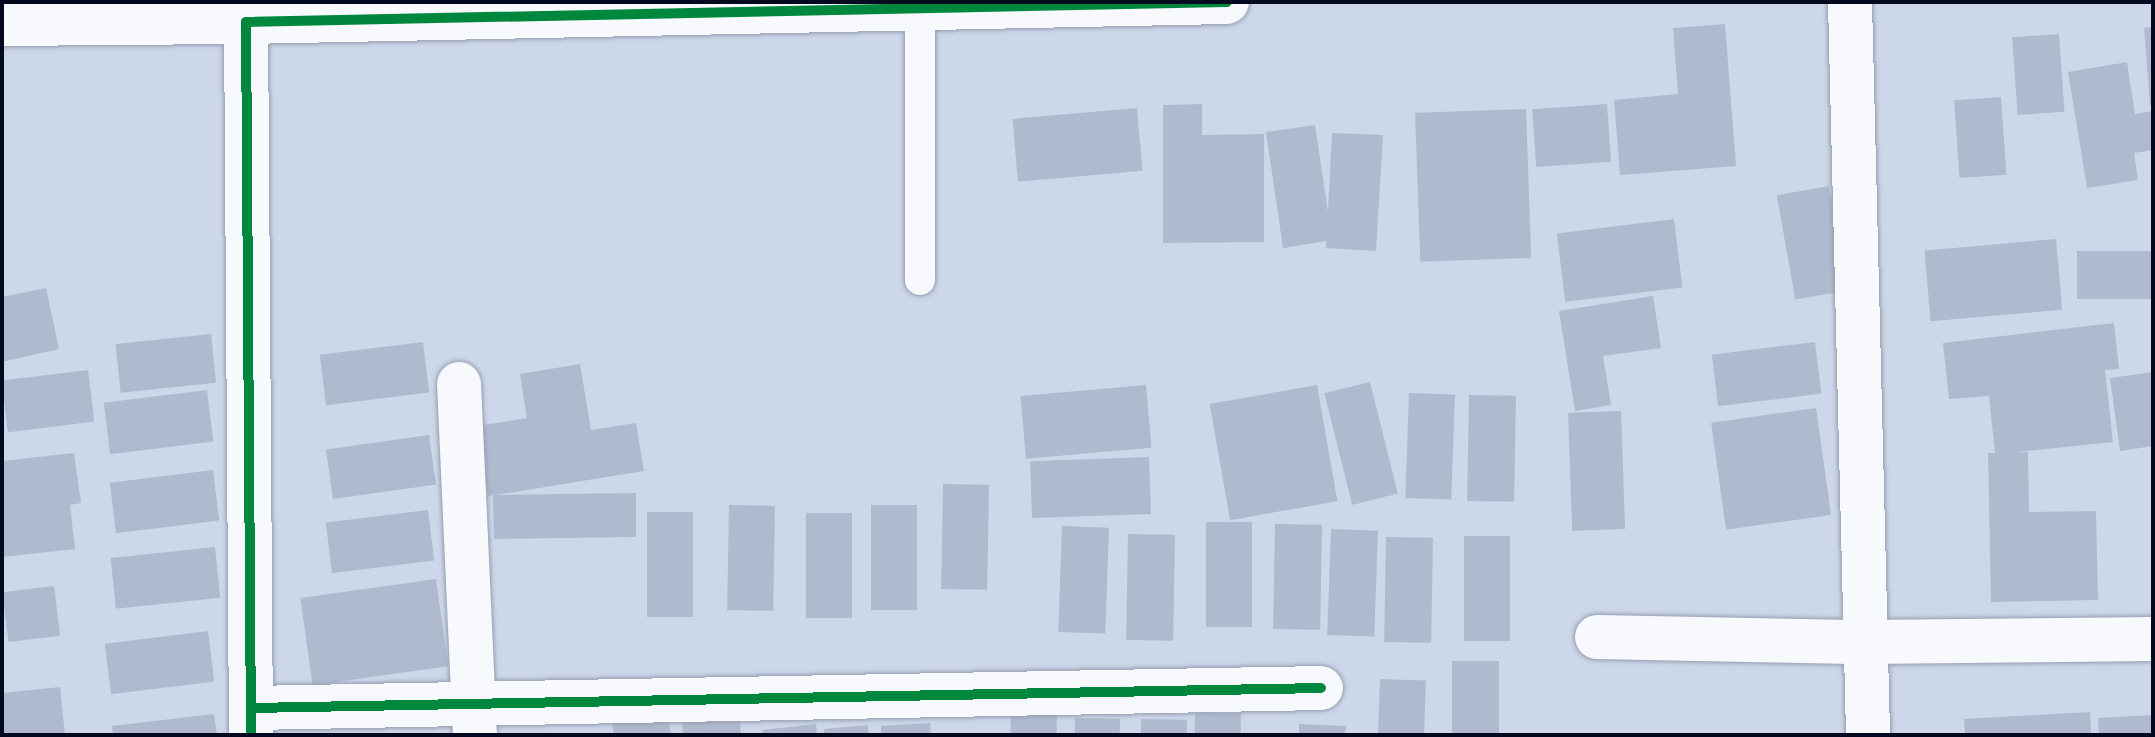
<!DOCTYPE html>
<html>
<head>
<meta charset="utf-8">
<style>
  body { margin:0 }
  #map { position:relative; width:2155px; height:737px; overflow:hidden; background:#cdd7ea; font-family:Poppins,sans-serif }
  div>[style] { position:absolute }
  .building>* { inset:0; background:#b0bace; transform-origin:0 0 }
  .roads { filter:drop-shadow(0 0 2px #959eb1) drop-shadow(0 0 2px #959eb1) }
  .lane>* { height:30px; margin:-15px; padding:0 15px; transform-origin:15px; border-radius:15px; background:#f8f9fc }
  .street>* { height:44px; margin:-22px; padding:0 22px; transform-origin:22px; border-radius:22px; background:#f8f9fc }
  .cycleway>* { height:10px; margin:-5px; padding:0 5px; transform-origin:5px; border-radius:5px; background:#00873e }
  span { translate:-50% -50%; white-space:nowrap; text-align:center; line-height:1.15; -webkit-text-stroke:7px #c0d3f7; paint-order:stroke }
  .frame { position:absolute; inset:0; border:4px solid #030a1f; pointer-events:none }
</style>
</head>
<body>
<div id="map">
  <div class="building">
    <i style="clip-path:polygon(1725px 24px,1736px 166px,1620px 175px,1614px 100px,1678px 94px,1673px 28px)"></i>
    <i style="clip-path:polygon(2153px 27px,2153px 105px,2150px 105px,2144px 28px)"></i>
    <i style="left:2059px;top:34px;width:78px;height:47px;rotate:86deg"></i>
    <i style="clip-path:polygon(2127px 62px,2135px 114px,2153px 111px,2153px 150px,2134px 153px,2138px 180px,2087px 188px,2068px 72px)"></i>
    <i style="left:2001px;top:97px;width:78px;height:47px;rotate:86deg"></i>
    <i style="clip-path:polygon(1202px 104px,1202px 135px,1264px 134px,1264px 242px,1163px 243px,1163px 105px)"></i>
    <i style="left:1607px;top:104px;width:58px;height:75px;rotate:86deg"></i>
    <i style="left:1137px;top:108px;width:63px;height:125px;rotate:85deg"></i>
    <i style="left:1526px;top:109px;width:149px;height:111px;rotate:88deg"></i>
    <i style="clip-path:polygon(1315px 125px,1328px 212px,1332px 133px,1383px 135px,1376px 251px,1326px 248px,1326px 241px,1283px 248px,1266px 132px)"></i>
    <i style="left:1829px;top:186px;width:106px;height:53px;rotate:80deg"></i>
    <i style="left:1674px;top:219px;width:69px;height:118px;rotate:83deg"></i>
    <i style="left:2056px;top:239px;width:71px;height:132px;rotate:85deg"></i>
    <i style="left:2153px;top:251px;width:48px;height:76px;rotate:90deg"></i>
    <i style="clip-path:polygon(46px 288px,59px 349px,2px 362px,2px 297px)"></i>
    <i style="clip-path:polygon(1653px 296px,1661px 348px,1603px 356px,1611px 405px,1575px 411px,1559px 311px)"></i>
    <i style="clip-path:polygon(2114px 323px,2119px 369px,2105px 370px,2113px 442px,2017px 452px,2028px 452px,2029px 512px,2096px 511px,2098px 600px,1991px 602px,1988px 453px,1995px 453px,1989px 396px,1949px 399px,1943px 343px)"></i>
    <i style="left:211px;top:334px;width:49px;height:96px;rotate:84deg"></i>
    <i style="left:423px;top:342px;width:51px;height:104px;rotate:83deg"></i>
    <i style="left:1815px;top:342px;width:52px;height:104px;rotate:83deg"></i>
    <i style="clip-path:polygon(580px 364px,591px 430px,636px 423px,644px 471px,495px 495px,636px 493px,636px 537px,494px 539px,493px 495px,488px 496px,477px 426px,527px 418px,520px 374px)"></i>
    <i style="left:88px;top:370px;width:52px;height:87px;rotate:83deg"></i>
    <i style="clip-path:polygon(2153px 372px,2153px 446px,2120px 451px,2110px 378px)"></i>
    <i style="left:1370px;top:382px;width:115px;height:47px;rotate:76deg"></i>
    <i style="left:1146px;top:385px;width:63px;height:126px;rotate:85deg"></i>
    <i style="left:1317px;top:385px;width:118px;height:109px;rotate:80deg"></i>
    <i style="left:207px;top:390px;width:52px;height:104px;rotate:83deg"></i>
    <i style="left:1409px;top:393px;width:46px;height:105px;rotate:2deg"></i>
    <i style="left:1469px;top:395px;width:47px;height:106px;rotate:1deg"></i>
    <i style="left:1816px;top:408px;width:108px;height:106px;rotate:82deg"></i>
    <i style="left:1621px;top:411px;width:118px;height:53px;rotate:88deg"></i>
    <i style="left:429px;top:435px;width:50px;height:104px;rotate:82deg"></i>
    <i style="clip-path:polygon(74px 453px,81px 503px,70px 505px,75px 549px,2px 557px,2px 461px)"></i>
    <i style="left:1149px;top:457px;width:57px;height:119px;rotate:88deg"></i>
    <i style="left:213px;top:470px;width:51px;height:104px;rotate:83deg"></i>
    <i style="left:943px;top:484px;width:46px;height:105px;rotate:1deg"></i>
    <i style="left:729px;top:505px;width:46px;height:105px;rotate:1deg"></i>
    <i style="left:871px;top:505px;width:46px;height:105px"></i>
    <i style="left:428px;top:510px;width:51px;height:103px;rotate:83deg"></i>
    <i style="left:647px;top:512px;width:46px;height:105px"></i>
    <i style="left:806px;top:513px;width:46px;height:105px"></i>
    <i style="left:1206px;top:522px;width:46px;height:105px"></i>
    <i style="left:1275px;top:524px;width:47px;height:105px;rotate:1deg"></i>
    <i style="left:1062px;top:526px;width:47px;height:106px;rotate:2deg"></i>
    <i style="left:1331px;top:529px;width:47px;height:106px;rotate:2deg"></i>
    <i style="left:1128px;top:534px;width:47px;height:106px;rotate:1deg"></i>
    <i style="left:1464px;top:536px;width:46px;height:105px"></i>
    <i style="left:1386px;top:537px;width:47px;height:105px;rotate:1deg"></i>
    <i style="left:215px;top:547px;width:51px;height:105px;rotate:84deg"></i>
    <i style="left:436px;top:579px;width:88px;height:137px;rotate:82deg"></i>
    <i style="left:54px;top:586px;width:50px;height:52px;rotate:83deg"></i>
    <i style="left:208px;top:631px;width:51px;height:104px;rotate:83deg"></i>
    <i style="left:1452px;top:661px;width:47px;height:74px"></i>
    <i style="left:1380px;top:679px;width:46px;height:56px;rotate:2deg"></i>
    <i style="clip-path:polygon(60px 687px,65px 735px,2px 735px,2px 693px)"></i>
    <i style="left:740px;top:711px;width:24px;height:58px;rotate:88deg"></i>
    <i style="left:1011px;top:712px;width:46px;height:23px;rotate:1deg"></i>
    <i style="clip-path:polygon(2090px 712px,2091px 735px,1965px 735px,1964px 719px)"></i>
    <i style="left:1195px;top:713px;width:46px;height:22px;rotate:1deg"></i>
    <i style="clip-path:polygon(214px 714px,217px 735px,113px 735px,112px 726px)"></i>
    <i style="clip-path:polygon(668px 714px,671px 735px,614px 735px,612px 722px)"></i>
    <i style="clip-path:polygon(2153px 715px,2153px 735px,2099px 735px,2098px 718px)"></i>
    <i style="left:1075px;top:718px;width:45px;height:17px;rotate:1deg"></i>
    <i style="left:1141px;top:719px;width:46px;height:16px;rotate:1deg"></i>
    <i style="clip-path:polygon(930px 723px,931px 735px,881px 735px,881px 726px)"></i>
    <i style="clip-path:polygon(816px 724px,817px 735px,763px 735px,762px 730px)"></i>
    <i style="clip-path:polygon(1299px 724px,1346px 726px,1345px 735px,1299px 735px)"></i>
    <i style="clip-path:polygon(868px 725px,869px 735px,824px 735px,824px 729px)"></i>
  </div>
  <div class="roads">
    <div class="lane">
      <i style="left:920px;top:280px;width:272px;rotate:-90deg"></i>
    </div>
    <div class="street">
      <i style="left:1850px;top:2px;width:733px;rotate:88.59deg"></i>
      <i style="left:2px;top:24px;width:244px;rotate:-0.5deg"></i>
      <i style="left:459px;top:384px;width:351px;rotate:87.4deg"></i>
      <i style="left:1597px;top:637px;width:268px;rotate:1.1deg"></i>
      <i style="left:1865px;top:642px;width:288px;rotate:-0.6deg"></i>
      <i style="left:251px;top:708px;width:1070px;rotate:-1.07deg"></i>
      <i style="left:251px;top:735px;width:713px;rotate:-90.4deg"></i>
      <i style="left:246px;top:22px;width:981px;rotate:-1.17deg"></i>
    </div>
  </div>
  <div class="cycleway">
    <i style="left:251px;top:708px;width:1070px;rotate:-1.07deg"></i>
    <i style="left:251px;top:735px;width:713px;rotate:-90.4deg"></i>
    <i style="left:246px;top:22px;width:981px;rotate:-1.17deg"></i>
  </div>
  <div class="frame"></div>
</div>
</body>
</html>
